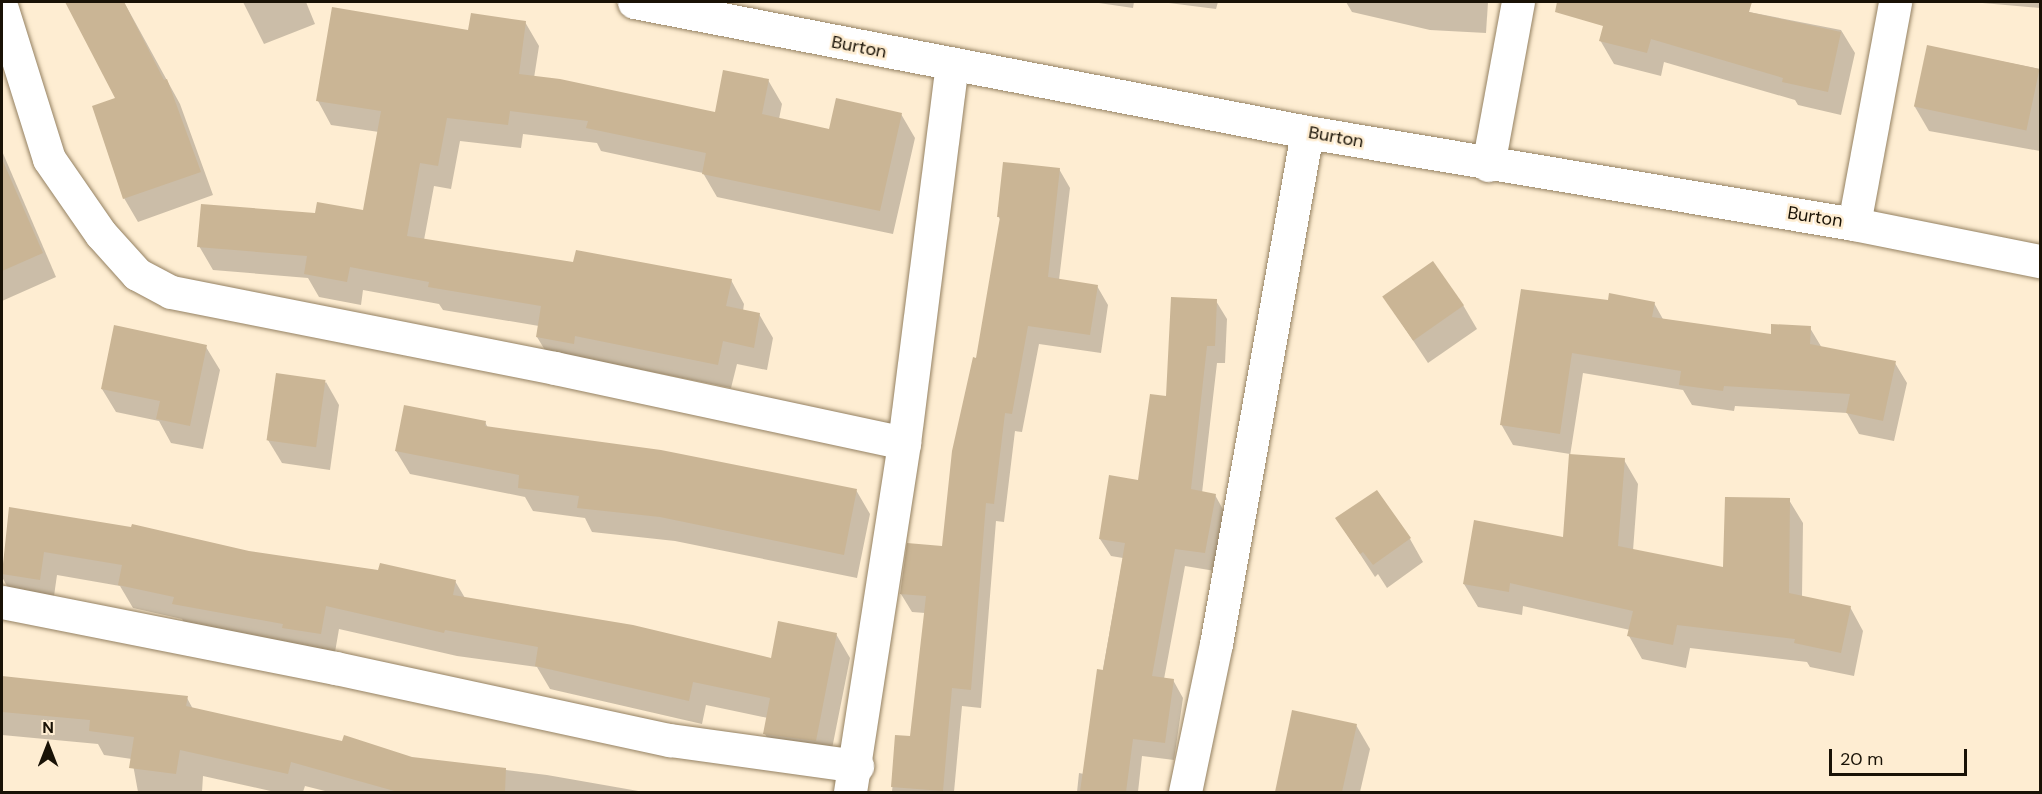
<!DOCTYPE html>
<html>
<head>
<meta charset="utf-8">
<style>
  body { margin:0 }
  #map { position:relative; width:2042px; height:794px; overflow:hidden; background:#feedd2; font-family:"DM Sans",sans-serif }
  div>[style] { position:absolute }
  .shadow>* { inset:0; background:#0003 }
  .building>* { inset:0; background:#cab595; transform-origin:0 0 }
  .roads { filter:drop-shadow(0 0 2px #948162) drop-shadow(0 0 2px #948162) }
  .minor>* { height:33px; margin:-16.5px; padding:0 16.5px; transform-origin:16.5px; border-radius:16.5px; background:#fff }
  span { translate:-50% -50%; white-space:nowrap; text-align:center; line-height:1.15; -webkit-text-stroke:5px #feedd2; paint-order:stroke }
  .street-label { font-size:18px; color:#191206 }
  .frame { position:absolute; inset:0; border:3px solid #191206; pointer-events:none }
  .north { position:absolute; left:18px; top:716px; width:60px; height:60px; -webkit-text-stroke:4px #feedd2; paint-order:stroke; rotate:0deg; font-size:16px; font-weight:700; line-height:24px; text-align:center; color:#191206 }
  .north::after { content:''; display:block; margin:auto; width:21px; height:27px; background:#191206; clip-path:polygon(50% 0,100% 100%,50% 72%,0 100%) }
  .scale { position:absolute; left:1829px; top:749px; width:138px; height:27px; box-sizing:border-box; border:3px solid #191206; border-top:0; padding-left:8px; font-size:18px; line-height:21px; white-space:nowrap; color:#191206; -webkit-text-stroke:4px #feedd2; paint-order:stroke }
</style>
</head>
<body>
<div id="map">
  <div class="shadow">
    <i style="clip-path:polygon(67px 2px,124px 2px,180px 104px,213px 195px,138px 222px,124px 198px,117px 99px)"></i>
    <i style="clip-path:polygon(243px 2px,306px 2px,315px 24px,264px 44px)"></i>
    <i style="clip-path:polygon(1092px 2px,1134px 2px,1133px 8px)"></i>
    <i style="clip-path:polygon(1161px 2px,1218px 2px,1216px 9px)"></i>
    <i style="clip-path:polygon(1346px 2px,1488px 2px,1486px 33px,1430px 30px,1352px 12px)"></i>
    <i style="clip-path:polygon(1610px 2px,1698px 2px,1841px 30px,1855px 53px,1841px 115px,1798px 105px,1795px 100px,1664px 62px,1661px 76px,1614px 64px,1600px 40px)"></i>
    <i style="clip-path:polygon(1971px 2px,2040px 2px,2040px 8px)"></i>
    <i style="clip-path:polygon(525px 22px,539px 46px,534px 78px,716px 114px,768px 80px,782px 104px,779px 119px,830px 131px,901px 114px,915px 138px,893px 234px,717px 197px,703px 173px,601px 151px,597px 143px,523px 134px,521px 148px,460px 141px,451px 189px,434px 186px,424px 240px,575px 263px,731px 280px,744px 304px,743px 311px,759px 314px,773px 338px,767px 370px,737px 364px,731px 388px,588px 359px,551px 360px,537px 337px,539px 326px,443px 310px,439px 304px,363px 290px,361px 305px,319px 297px,308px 278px,213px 270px,199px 246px,317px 215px,364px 212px,379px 132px,331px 125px,318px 101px,470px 31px)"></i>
    <i style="clip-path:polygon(1928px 47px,2040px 69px,2040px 151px,1929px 131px,1915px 107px)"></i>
    <i style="clip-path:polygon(2px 151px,56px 277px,2px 301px)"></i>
    <i style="clip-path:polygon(1059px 169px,1070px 188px,1059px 280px,1097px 286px,1108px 305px,1101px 353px,1039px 344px,1022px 432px,1015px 431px,1004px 522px,996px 521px,981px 708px,962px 706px,954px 792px,892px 792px,897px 736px,911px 738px,925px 613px,912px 612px,901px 594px,943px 548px,1001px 221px,998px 216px)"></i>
    <i style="clip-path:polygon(1384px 297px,1463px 305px,1477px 329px,1428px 363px)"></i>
    <i style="clip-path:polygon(1216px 301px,1227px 319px,1225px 363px,1217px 363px,1202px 493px,1215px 495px,1225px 513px,1215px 571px,1185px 566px,1164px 679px,1173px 680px,1183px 698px,1174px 760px,1142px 756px,1138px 792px,1077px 792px,1079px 773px,1084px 774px,1123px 558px,1111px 556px,1100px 539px,1140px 482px,1168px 398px)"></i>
    <i style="clip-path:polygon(1609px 302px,1654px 303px,1664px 321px,1772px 335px,1810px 328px,1822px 348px,1895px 363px,1907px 383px,1894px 441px,1859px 434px,1847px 413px,1735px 406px,1734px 411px,1692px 405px,1683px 390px,1583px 373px,1570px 456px,1624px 460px,1638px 484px,1633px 551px,1724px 569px,1789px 500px,1803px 523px,1802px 597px,1850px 607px,1863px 631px,1854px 676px,1810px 667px,1807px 662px,1690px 648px,1686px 668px,1642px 659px,1629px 636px,1630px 630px,1523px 606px,1522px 615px,1478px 607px,1464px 584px,1564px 538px,1570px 454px,1513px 445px,1501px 424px)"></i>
    <i style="clip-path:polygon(206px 347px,220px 370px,203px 449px,171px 443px,159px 421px,116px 412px,102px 389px)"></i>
    <i style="clip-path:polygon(326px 382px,339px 405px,330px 470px,282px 463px,268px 440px)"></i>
    <i style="clip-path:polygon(485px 422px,488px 428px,856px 490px,870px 514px,857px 578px,675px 541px,592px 532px,585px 518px,533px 511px,525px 497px,410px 474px,396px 451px)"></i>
    <i style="clip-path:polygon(10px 508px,249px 553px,455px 581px,465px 598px,772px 660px,836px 634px,850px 658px,829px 764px,779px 757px,765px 734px,768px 718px,706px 705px,702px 724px,550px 689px,537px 667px,457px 656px,339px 629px,334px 658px,187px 628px,182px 619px,133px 608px,120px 586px,57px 575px,53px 603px,13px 597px,2px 577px)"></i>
    <i style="clip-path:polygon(1337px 519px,1410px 539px,1423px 562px,1387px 588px,1378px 574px,1375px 577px)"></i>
    <i style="clip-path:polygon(2px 678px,187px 698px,193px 709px,411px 758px,547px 775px,644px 792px,329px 792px,305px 786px,303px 792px,275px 792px,203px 776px,202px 792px,138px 792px,132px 759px,104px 755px,98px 744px,2px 735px)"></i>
    <i style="clip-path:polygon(1294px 712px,1356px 725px,1370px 749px,1360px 792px,1276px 792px)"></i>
  </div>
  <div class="building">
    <i style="clip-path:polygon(65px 2px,124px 2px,164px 80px,167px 79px,201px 172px,123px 199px,92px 106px,115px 98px)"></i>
    <i style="clip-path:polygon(1557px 2px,1752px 2px,1749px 12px,1841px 32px,1828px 92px,1782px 82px,1783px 78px,1651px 39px,1647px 53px,1599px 41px,1603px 26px,1555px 12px)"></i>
    <i style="clip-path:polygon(332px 7px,468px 30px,471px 13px,526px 21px,519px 74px,560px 79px,715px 112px,723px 70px,769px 79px,762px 114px,829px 129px,836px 98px,902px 113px,880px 211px,702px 174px,706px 153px,586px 128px,588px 121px,510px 111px,508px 125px,447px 118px,438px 166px,420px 163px,407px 236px,573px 262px,576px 250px,732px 279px,726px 306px,760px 313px,754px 348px,723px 341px,718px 365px,575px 336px,574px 344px,536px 337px,541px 306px,428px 287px,429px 282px,350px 267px,347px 282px,304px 274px,307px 256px,197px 247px,201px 204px,315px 213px,317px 202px,363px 210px,381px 111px,316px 101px)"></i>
    <i style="left:1927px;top:45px;width:115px;height:63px;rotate:12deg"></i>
    <i style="clip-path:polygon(2px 159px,43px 253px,2px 271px)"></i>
    <i style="clip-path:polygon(1003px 162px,1060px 168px,1048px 277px,1098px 285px,1090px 335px,1028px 326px,1012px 414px,1005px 413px,994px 504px,986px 503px,971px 690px,952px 688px,943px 791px,891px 787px,895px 735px,910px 736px,926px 596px,900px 594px,907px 543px,942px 546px,952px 451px,973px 357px,976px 358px,1000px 217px,997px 217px)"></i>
    <i style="left:1433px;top:261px;width:54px;height:62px;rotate:55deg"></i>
    <i style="clip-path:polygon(1521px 289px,1608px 300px,1609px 293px,1655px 302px,1652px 317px,1771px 334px,1771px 324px,1811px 326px,1810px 344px,1896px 361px,1883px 421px,1846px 413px,1850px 394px,1724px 386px,1723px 391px,1679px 385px,1681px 371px,1572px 353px,1560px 434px,1500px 425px)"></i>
    <i style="clip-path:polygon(1171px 297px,1217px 299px,1215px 346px,1207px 346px,1191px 489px,1216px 494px,1205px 553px,1175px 549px,1152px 676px,1174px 679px,1165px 743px,1133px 739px,1126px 792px,1080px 792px,1097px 669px,1103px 670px,1125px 543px,1099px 539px,1109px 475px,1138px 480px,1150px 394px,1166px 396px)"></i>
    <i style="clip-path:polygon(114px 325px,207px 345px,190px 426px,156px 419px,160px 401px,101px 389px)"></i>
    <i style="left:276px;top:373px;width:50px;height:68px;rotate:8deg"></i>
    <i style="clip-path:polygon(404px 405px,486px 421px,485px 426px,661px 450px,857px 489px,844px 555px,660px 517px,577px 508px,579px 496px,518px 488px,519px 475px,395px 451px)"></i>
    <i style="clip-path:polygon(1569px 454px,1625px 458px,1618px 546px,1723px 567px,1725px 497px,1790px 498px,1789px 593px,1851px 606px,1841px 653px,1794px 643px,1795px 639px,1677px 625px,1673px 645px,1627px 636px,1633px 611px,1510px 583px,1509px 592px,1463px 584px,1474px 520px,1563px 537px)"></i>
    <i style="clip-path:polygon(1377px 490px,1411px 538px,1373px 565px,1363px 552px,1360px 554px,1335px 518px)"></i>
    <i style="clip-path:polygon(9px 507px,131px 527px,132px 524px,249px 551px,378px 570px,380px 563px,456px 580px,453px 595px,633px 625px,771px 658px,778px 621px,837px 633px,816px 741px,763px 734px,770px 698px,693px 682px,689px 701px,535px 666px,538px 647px,445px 630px,444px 633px,326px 606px,321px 634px,282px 628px,283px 624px,172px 604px,174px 597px,118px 585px,122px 565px,44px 552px,40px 580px,2px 574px)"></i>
    <i style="clip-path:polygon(2px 676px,188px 696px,186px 706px,342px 741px,344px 735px,412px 757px,506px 768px,505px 792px,398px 792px,291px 762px,288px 774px,180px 750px,176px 774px,129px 768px,134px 737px,89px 731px,90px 720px,2px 712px)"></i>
    <i style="clip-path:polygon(1292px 710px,1357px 724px,1342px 792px,1275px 792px)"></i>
  </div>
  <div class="roads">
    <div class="minor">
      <i style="left:634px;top:2px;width:685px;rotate:10.93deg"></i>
      <i style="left:1307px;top:132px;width:555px;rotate:9.55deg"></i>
      <i style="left:1854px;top:224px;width:190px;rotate:11.3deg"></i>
      <i style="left:2px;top:9px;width:157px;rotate:72.6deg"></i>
      <i style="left:49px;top:159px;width:91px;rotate:55.3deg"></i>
      <i style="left:101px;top:234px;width:54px;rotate:48deg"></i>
      <i style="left:137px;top:274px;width:38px;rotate:28deg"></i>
      <i style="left:171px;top:292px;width:391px;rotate:11.2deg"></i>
      <i style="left:555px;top:368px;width:357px;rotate:12.1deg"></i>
      <i style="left:1488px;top:165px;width:166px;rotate:-79.6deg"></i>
      <i style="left:1854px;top:224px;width:226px;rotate:-79.5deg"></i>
      <i style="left:2px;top:602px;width:340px;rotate:11.2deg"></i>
      <i style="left:336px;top:668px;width:342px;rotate:12.2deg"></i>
      <i style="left:670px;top:740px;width:189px;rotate:7.9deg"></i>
      <i style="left:850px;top:792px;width:353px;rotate:-81.2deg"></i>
      <i style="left:904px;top:443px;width:381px;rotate:-82.8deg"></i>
      <i style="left:1185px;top:792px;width:151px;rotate:-78.2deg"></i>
      <i style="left:1216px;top:644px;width:520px;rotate:-79.92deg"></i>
    </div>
  </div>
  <div class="street-label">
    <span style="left:859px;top:47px;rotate:11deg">Burton</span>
    <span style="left:1336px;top:137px;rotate:10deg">Burton</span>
    <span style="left:1815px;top:217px;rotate:9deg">Burton</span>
  </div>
  <div class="frame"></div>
  <div class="north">N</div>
  <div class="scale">20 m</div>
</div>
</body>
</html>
